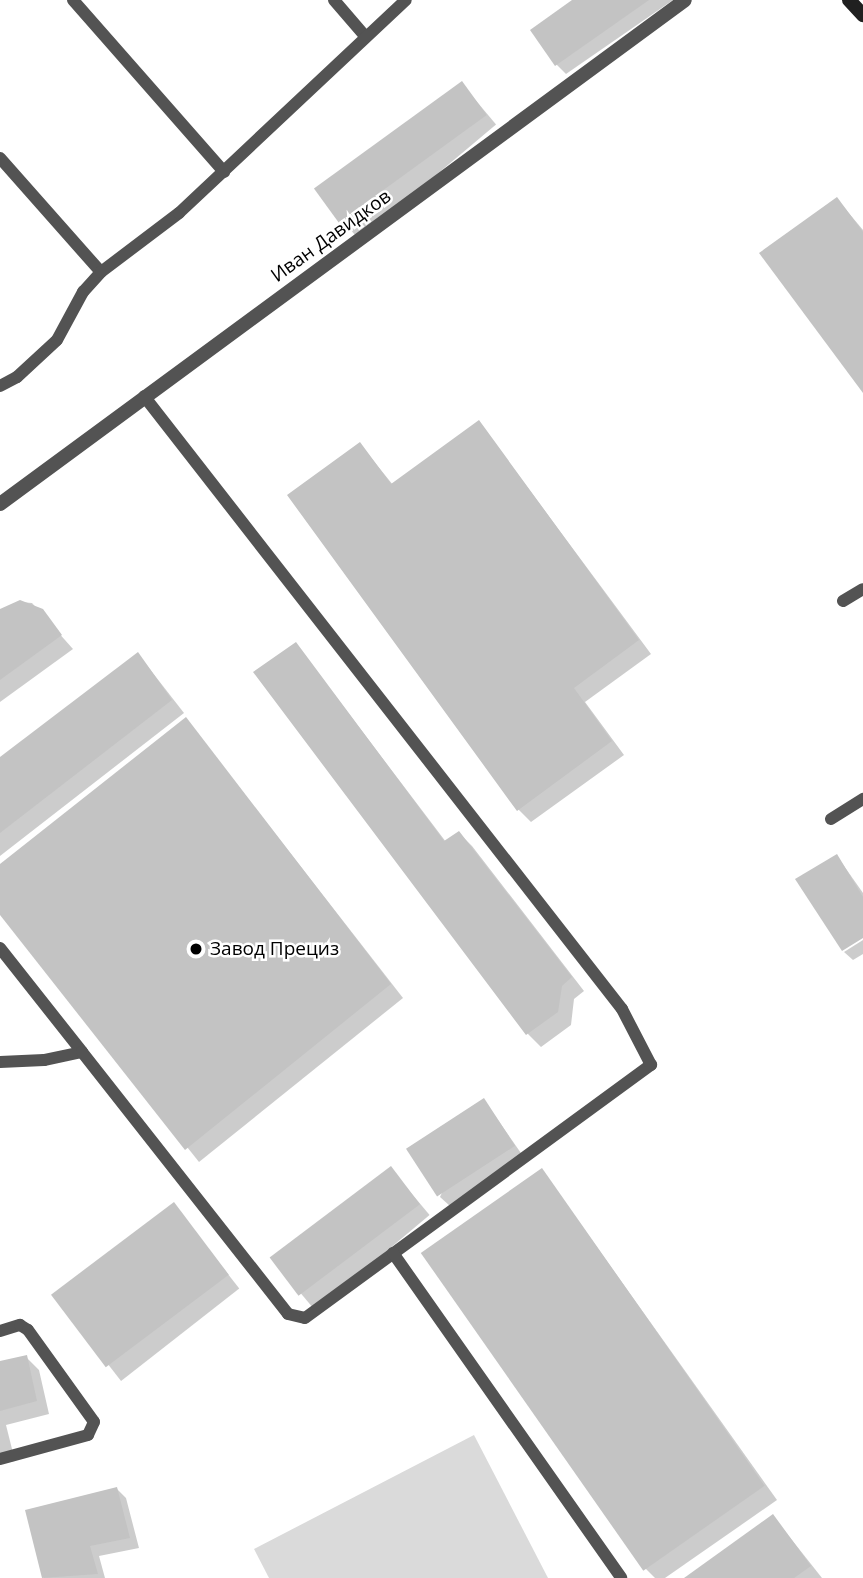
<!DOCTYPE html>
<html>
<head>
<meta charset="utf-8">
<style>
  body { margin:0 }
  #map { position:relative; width:863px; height:1578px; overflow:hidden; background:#fff; font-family:"Open Sans",sans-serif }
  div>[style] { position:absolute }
  .green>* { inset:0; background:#dadada }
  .shadow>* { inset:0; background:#0003; transform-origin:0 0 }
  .building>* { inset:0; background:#c3c3c3; transform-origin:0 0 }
  .service>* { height:12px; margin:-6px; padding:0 6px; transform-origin:6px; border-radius:6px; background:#535353 }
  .minor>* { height:14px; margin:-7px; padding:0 7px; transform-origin:7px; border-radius:7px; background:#535353 }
  .secondary>* { height:14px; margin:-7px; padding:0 7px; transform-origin:7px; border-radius:7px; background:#202020 }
  .dots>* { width:19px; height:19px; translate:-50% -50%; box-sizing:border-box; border:4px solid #fff; border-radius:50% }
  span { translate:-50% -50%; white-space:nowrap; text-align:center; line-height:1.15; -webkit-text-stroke:5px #fff; paint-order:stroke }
  .street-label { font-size:19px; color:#000 }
  .poi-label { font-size:19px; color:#000 }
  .left { translate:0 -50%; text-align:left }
</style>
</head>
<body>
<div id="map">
  <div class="green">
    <i style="clip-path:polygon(474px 1435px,548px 1578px,269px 1578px,254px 1549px)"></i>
  </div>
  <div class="shadow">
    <i style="clip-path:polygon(576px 0,673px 0,566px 74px,556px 64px)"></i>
    <i style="left:462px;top:84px;width:53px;height:179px;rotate:50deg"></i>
    <i style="clip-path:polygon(837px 199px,863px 230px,863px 390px)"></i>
    <i style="clip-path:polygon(479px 422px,651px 654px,585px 702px,624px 755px,531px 822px,518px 809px,360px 444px,393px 485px)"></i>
    <i style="clip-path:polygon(20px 602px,32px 603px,73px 649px,0 702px,0 611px)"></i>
    <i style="clip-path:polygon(296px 644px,446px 842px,459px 833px,472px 846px,584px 991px,574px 999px,571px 1025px,541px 1047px,528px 1034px)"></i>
    <i style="clip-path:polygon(138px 654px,184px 713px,0 856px,0 760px)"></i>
    <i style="clip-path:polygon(186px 719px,403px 998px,199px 1162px,0 912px,0 866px)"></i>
    <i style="clip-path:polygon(837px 856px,863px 893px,863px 936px)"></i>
    <i style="clip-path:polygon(863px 940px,863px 954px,853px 960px,844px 952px)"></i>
    <i style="clip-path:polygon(484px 1100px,523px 1156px,450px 1206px,440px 1197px)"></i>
    <i style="left:391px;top:1169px;width:60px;height:149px;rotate:50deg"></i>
    <i style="clip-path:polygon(542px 1170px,777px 1500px,665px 1578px,655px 1578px,646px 1569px)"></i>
    <i style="left:174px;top:1205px;width:106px;height:150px;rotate:52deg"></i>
    <i style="clip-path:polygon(26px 1357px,39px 1370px,49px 1414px,6px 1425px,15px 1461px,0 1464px,0 1363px)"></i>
    <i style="clip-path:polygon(116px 1488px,126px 1498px,139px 1548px,99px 1556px,105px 1578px,44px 1578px,27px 1511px)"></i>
    <i style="clip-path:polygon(773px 1516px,822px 1578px,687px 1578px)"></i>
  </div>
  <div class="building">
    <i style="clip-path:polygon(572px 0,649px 0,555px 66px,530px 30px)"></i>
    <i style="left:462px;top:81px;width:42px;height:183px;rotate:54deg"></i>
    <i style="clip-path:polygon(837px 197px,863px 232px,863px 393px,759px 253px)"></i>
    <i style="clip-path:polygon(479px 420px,639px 640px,574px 688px,612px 741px,517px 811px,287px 495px,360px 442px,391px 484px)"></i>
    <i style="clip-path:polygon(20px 600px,43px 609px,62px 635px,0 680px,0 609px)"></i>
    <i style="clip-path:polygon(296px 642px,444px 841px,459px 831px,572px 977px,562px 986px,558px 1012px,526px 1035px,253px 672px)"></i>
    <i style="clip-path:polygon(138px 652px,172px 700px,0 833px,0 757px)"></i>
    <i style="clip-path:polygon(186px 717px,391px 984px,185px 1150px,0 915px,0 864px)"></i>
    <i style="clip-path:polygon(837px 854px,863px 897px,863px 938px,842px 951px,795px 879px)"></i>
    <i style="left:484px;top:1098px;width:57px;height:93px;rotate:57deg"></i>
    <i style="left:391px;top:1166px;width:48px;height:152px;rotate:53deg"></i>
    <i style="left:542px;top:1168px;width:388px;height:148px;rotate:55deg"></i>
    <i style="left:174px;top:1202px;width:91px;height:154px;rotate:53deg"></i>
    <i style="clip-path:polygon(27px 1355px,37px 1401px,0 1411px,0 1361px)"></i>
    <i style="clip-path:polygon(117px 1487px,130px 1538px,90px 1546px,98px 1574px,42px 1578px,25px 1510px)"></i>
    <i style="clip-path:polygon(773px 1514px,811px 1566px,794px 1578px,684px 1578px)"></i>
  </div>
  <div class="service">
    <i style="left:73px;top:0;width:229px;rotate:48.7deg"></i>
    <i style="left:334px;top:0;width:48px;rotate:49.3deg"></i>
    <i style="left:0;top:158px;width:152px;rotate:48.5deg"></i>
    <i style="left:0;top:386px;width:19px;rotate:-28deg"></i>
    <i style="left:17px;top:377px;width:54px;rotate:-42.8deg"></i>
    <i style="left:57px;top:340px;width:55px;rotate:-61.6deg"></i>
    <i style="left:83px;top:292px;width:27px;rotate:-48deg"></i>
    <i style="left:101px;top:272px;width:98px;rotate:-37.1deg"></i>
    <i style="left:179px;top:213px;width:311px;rotate:-43.2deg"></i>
    <i style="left:843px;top:601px;width:23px;rotate:-31deg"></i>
    <i style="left:831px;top:819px;width:38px;rotate:-32deg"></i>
    <i style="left:0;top:948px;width:132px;rotate:51.7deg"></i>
    <i style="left:82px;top:1052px;width:39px;rotate:168deg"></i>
    <i style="left:44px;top:1060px;width:44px;rotate:177.4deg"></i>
    <i style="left:82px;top:1052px;width:333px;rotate:51.8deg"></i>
    <i style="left:288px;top:1314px;width:17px;rotate:13deg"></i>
    <i style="left:305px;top:1318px;width:429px;rotate:-36.2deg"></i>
    <i style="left:651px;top:1065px;width:63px;rotate:-117.4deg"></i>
    <i style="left:622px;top:1009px;width:777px;rotate:-127.95deg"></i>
    <i style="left:393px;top:1253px;width:397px;rotate:54.9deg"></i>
    <i style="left:0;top:1331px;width:21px;rotate:-17deg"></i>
    <i style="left:20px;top:1325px;width:9px;rotate:32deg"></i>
    <i style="left:28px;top:1330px;width:113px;rotate:54.3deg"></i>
    <i style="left:94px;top:1422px;width:14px;rotate:115deg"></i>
    <i style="left:88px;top:1435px;width:91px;rotate:164.7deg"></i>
  </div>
  <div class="minor">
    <i style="left:0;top:504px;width:850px;rotate:-36.34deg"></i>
  </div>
  <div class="secondary">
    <i style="left:849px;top:0;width:21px;rotate:47deg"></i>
  </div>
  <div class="dots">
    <i style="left:196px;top:949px;background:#000"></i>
  </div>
  <div class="street-label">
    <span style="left:331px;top:236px;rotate:-36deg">Иван Давидков</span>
  </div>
  <div class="poi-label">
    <span class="left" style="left:210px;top:949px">Завод Прециз</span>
  </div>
</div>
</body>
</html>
